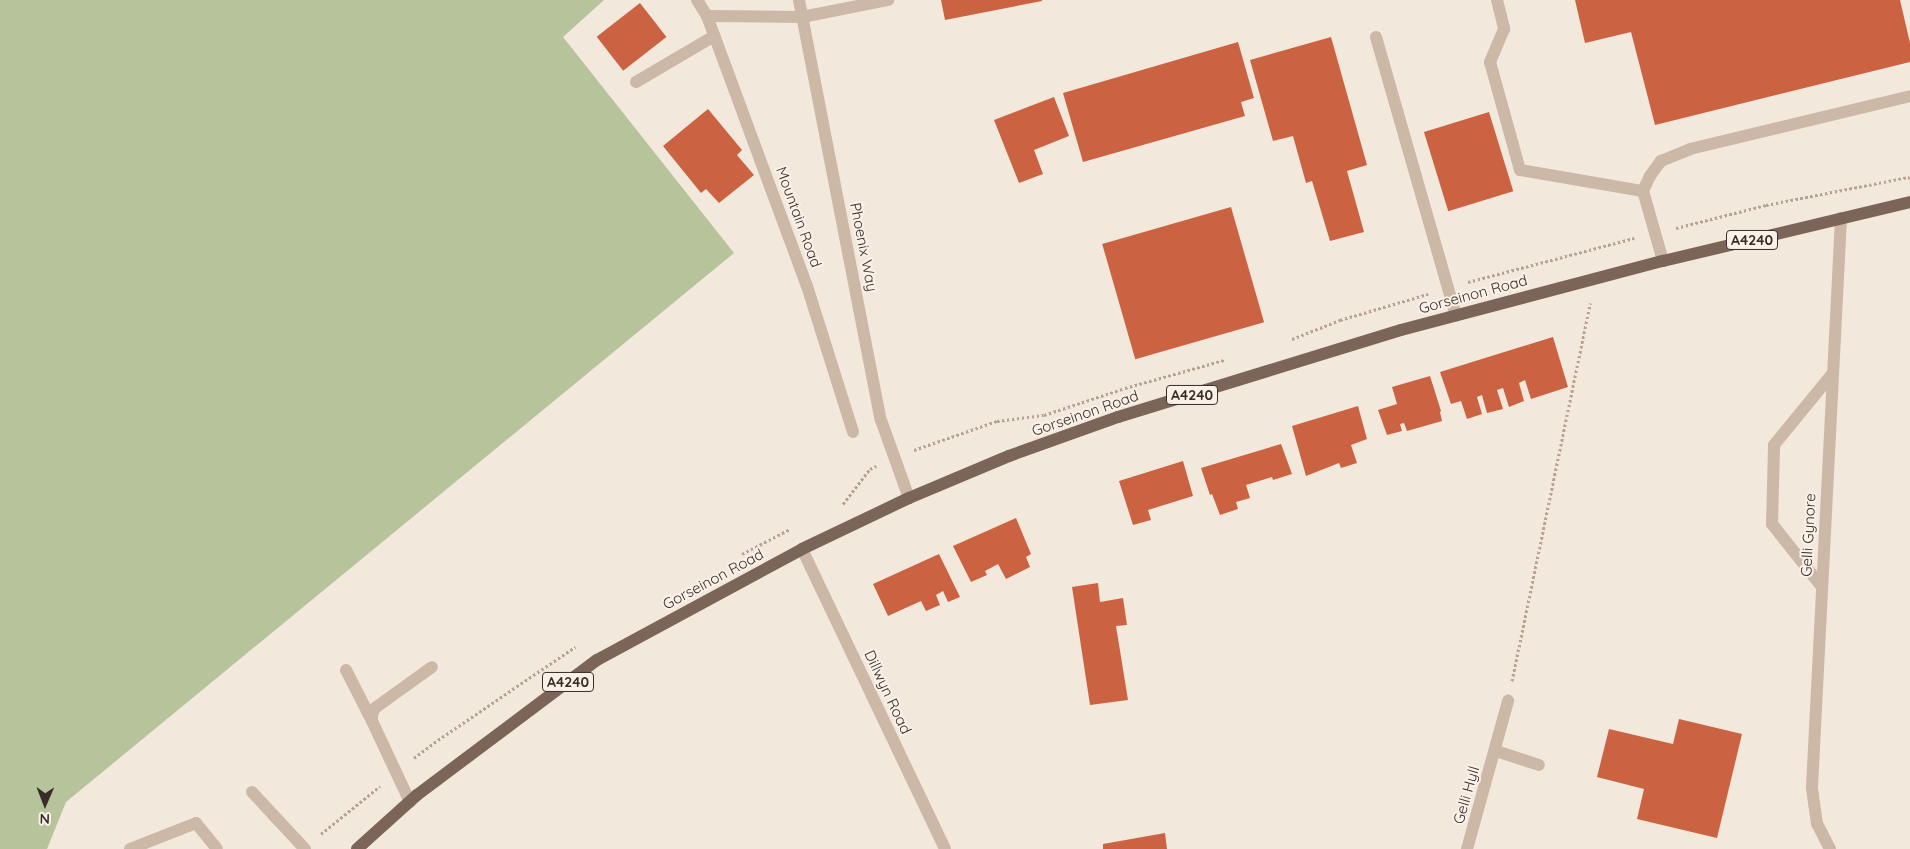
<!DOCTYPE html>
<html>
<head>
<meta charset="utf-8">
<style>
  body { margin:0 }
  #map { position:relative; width:1910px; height:849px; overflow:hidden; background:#f3e8dc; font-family:Quicksand,sans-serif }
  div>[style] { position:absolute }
  .green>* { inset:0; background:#b6c39b }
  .building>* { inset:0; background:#cb6342; transform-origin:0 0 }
  .path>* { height:3px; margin-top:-1.5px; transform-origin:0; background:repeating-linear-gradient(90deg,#b8a291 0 2.5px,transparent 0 5px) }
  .minor>* { height:12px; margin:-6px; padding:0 6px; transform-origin:6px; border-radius:6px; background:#ccb8a7 }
  .major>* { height:12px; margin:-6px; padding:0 6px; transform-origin:6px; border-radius:6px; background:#7b6458 }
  span { translate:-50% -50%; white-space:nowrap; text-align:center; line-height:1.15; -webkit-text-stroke:4px #faf2e9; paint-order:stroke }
  .shield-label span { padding:1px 4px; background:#faf2e9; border:1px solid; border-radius:4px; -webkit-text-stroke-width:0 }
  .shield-label { font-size:14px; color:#382d28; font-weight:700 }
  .street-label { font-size:15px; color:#382d28 }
  .north { position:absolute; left:20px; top:779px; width:50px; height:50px; -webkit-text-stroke:4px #faf2e9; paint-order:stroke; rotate:181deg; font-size:14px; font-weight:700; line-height:20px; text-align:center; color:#382d28 }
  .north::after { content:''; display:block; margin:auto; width:18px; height:22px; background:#382d28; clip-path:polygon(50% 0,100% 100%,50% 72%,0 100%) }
</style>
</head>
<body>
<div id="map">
  <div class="green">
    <i style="clip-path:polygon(0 0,604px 0,563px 37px,734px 253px,66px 802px,47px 849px,0 849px)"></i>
  </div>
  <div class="building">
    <i style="clip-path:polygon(941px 0,1042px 0,1042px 1px,945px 20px)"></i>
    <i style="clip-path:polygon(1575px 0,1900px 0,1910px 43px,1910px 62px,1655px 125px,1631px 32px,1585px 43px)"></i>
    <i style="left:640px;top:3px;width:43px;height:55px;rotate:52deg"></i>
    <i style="clip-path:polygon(1331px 37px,1367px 165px,1347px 171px,1364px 232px,1330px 241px,1312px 181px,1306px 183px,1293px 136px,1273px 141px,1250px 60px)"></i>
    <i style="clip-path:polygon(1238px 42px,1254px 98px,1241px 102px,1245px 116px,1083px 162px,1063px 93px)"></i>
    <i style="clip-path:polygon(1054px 97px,1069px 136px,1034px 150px,1043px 174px,1019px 183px,994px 120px)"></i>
    <i style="clip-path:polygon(708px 109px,742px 150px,737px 155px,754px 175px,719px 203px,706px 189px,701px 193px,663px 146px)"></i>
    <i style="left:1489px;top:112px;width:83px;height:68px;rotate:73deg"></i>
    <i style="left:1231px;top:207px;width:120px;height:134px;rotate:74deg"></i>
    <i style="clip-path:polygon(1553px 337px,1568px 387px,1531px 399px,1525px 380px,1519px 383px,1524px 401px,1509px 407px,1503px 388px,1497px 390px,1503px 409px,1487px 413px,1482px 395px,1477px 397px,1482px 414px,1467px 419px,1461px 401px,1451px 404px,1440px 372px)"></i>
    <i style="clip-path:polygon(1430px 376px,1441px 411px,1440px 412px,1442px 421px,1407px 431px,1404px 423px,1400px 424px,1402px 431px,1387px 435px,1378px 410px,1397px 404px,1392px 387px)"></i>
    <i style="clip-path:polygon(1358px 406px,1367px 439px,1351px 445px,1357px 463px,1341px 468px,1339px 463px,1306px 476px,1292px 426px)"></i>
    <i style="clip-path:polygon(1281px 444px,1292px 474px,1273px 480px,1272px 477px,1246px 485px,1250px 498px,1236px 502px,1238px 509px,1220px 515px,1212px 494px,1210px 495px,1201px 468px)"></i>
    <i style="clip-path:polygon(1183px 461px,1193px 496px,1148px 510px,1151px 520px,1133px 525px,1119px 481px)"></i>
    <i style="clip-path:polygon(1016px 518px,1031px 554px,1026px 557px,1030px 567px,1006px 579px,998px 564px,985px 571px,987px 575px,971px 582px,953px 546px)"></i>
    <i style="clip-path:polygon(939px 554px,960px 597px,948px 602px,943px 591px,936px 595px,940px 605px,926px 611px,921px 601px,888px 616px,873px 584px)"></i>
    <i style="clip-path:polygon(1098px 583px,1100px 602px,1123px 598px,1127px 625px,1116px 626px,1128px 700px,1090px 705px,1072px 587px)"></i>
    <i style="clip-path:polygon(1679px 719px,1742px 734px,1717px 838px,1637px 819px,1644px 789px,1597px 777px,1609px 729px,1673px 744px)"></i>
    <i style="clip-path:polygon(1165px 833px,1167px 849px,1103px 849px,1103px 844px)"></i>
  </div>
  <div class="path">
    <i style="left:1676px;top:228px;width:93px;rotate:-14.3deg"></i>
    <i style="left:1766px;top:205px;width:146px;rotate:-11.1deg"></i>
    <i style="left:1909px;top:177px;width:2px;rotate:63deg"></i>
    <i style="left:1468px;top:282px;width:172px;rotate:-14.8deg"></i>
    <i style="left:1292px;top:339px;width:52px;rotate:-21.6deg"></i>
    <i style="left:1340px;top:320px;width:92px;rotate:-16.5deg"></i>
    <i style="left:914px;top:450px;width:88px;rotate:-19.3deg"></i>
    <i style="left:997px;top:421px;width:47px;rotate:-7.3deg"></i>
    <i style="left:1044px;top:415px;width:85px;rotate:-18.4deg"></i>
    <i style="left:1125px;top:388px;width:103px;rotate:-15.8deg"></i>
    <i style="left:843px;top:504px;width:44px;rotate:-52.4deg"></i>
    <i style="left:870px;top:469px;width:7px;rotate:-27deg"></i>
    <i style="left:742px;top:554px;width:54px;rotate:-27.5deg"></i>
    <i style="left:1512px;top:681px;width:386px;rotate:-78.3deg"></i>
    <i style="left:414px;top:758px;width:30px;rotate:-37deg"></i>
    <i style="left:438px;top:740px;width:166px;rotate:-34.2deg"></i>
    <i style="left:321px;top:834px;width:76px;rotate:-39.1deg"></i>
  </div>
  <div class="minor">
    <i style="left:697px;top:0;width:19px;rotate:58deg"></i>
    <i style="left:707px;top:16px;width:288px;rotate:69.7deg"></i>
    <i style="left:807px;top:286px;width:153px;rotate:72.5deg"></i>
    <i style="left:799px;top:0;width:428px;rotate:79deg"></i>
    <i style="left:881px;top:420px;width:83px;rotate:70.3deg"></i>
    <i style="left:1497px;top:0;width:30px;rotate:76deg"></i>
    <i style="left:1504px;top:29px;width:36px;rotate:113deg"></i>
    <i style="left:1490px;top:62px;width:112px;rotate:74.5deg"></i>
    <i style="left:1520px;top:170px;width:125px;rotate:9.7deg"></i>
    <i style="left:707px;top:16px;width:95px;rotate:0.6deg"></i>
    <i style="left:802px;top:17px;width:88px;rotate:-11.2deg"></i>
    <i style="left:1376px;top:37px;width:290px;rotate:74deg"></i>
    <i style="left:636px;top:82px;width:91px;rotate:-30.5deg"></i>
    <i style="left:1663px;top:261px;width:73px;rotate:-105.9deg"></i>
    <i style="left:1643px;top:191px;width:17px;rotate:-65deg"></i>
    <i style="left:1650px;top:176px;width:19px;rotate:-54deg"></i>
    <i style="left:1661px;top:161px;width:31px;rotate:-22deg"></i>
    <i style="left:1690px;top:149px;width:226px;rotate:-13.5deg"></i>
    <i style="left:802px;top:549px;width:332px;rotate:64.5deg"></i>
    <i style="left:1822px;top:587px;width:80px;rotate:-128.4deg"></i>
    <i style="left:1772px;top:524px;width:79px;rotate:-88.5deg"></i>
    <i style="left:1774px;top:445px;width:93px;rotate:-50.7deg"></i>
    <i style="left:346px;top:670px;width:57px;rotate:63deg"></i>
    <i style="left:1496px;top:751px;width:45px;rotate:18deg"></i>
    <i style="left:252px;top:792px;width:78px;rotate:47.1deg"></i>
    <i style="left:410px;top:802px;width:89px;rotate:-115.1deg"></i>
    <i style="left:372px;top:721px;width:7px;rotate:-90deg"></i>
    <i style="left:372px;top:714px;width:7px;rotate:-63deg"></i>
    <i style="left:375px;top:708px;width:70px;rotate:-35.7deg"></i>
    <i style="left:130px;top:849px;width:71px;rotate:-21.5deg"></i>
    <i style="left:196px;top:823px;width:33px;rotate:51deg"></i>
    <i style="left:1467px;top:849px;width:154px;rotate:-74.5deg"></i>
    <i style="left:1830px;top:849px;width:28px;rotate:-117deg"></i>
    <i style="left:1817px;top:824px;width:37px;rotate:-98deg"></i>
    <i style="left:1812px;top:787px;width:570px;rotate:-87.08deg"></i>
  </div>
  <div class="major">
    <i style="left:357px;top:849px;width:81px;rotate:-42deg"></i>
    <i style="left:417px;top:795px;width:225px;rotate:-36.9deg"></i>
    <i style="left:597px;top:660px;width:233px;rotate:-28.4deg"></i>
    <i style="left:802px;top:549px;width:119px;rotate:-25.5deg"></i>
    <i style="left:909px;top:498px;width:108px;rotate:-22.8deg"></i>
    <i style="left:1009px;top:456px;width:116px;rotate:-19.7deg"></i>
    <i style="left:1118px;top:417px;width:296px;rotate:-17.1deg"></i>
    <i style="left:1401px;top:330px;width:271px;rotate:-14.8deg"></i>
    <i style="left:1663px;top:261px;width:254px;rotate:-13.4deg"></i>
  </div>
  <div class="shield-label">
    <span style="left:1752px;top:240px">A4240</span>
    <span style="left:1192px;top:395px">A4240</span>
    <span style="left:568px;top:682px">A4240</span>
  </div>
  <div class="street-label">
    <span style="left:799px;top:217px;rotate:70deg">Mountain Road</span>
    <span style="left:864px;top:247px;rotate:79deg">Phoenix Way</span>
    <span style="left:1473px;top:294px;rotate:-15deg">Gorseinon Road</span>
    <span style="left:1085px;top:413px;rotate:-19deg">Gorseinon Road</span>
    <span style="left:1808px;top:535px;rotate:-87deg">Gelli Gynore</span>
    <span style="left:713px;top:579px;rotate:-28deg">Gorseinon Road</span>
    <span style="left:888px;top:692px;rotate:65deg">Dillwyn Road</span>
    <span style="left:1466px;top:795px;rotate:-74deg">Gelli Hyll</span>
  </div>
  <div class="north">N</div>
</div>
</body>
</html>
